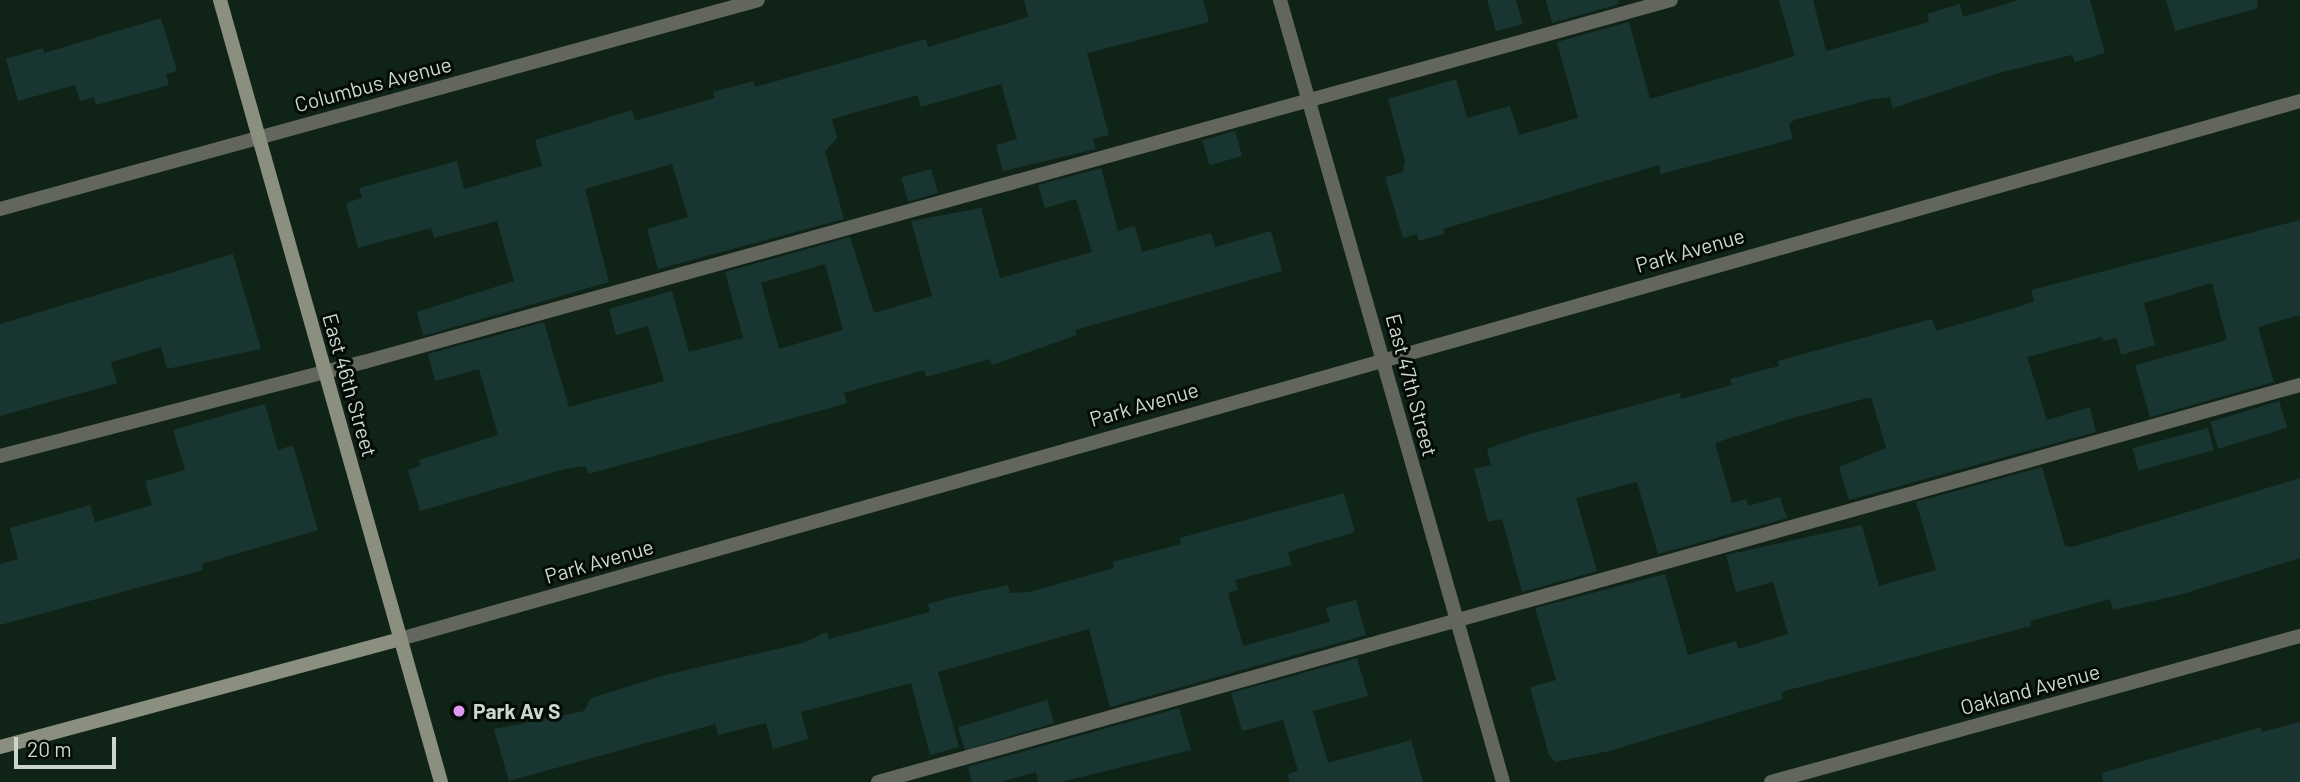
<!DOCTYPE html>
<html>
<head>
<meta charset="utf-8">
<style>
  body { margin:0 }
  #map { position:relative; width:2300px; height:782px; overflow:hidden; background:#102317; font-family:Barlow,sans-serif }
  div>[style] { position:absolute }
  .building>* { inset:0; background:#193532; transform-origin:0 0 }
  .lane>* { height:14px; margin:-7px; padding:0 7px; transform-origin:7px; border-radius:7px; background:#63665d }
  .street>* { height:14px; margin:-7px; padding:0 7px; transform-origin:7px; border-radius:7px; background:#63665d }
  .secondary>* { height:14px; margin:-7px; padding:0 7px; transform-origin:7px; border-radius:7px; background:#8b8f80 }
  .dots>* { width:19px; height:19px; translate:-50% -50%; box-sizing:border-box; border:4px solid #040a06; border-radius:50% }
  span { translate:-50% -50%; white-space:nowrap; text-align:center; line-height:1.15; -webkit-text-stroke:6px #040a06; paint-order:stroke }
  .street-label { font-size:21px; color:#cad6ce }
  .poi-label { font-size:21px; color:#cad6ce; font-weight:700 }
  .left { translate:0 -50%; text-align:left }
  .scale { position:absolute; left:14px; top:737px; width:102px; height:32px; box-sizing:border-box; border:4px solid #cad6ce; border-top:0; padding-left:9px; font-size:21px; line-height:24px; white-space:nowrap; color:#cad6ce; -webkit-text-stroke:5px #040a06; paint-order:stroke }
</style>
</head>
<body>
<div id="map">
  <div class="building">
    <i style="clip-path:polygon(1024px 0,1203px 0,1209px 22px,1087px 53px,1109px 135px,1093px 139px,1096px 149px,1003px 171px,996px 145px,1017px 139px,1001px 84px,921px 107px,917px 95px,832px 119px,837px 138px,825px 151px,844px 219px,658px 269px,647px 229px,688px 217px,672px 164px,585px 189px,609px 282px,423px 336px,417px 312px,514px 281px,497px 221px,434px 238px,431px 228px,358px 248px,346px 203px,362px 198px,359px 188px,457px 161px,464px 189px,542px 166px,535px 140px,632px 110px,635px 121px,715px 98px,713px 92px,754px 81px,755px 87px,926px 39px,928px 47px,1028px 17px)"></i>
    <i style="clip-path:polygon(1487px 0,1516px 0,1523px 24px,1496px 31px)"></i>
    <i style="clip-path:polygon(1546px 0,1618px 0,1619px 4px,1552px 23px)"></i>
    <i style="clip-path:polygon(1779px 0,1813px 0,1826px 51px,1929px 22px,1927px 14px,1960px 4px,1963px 17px,2019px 0,2090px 0,2105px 53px,2075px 62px,2072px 55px,1999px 73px,1893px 108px,1890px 97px,1873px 99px,1794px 120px,1789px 125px,1793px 139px,1661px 174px,1659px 165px,1443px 229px,1444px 234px,1419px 241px,1417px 234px,1403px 238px,1385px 177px,1403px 172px,1405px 161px,1388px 99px,1456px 79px,1467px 118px,1510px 106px,1519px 135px,1578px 118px,1557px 42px,1629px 22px,1650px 99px,1795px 56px)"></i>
    <i style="clip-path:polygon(2166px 0,2257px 0,2258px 8px,2175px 31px)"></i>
    <i style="clip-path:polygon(161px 18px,177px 71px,166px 74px,169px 85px,96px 105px,94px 97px,80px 101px,75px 85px,18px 101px,6px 59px,43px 48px,44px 53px)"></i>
    <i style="left:1235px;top:131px;width:26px;height:34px;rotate:74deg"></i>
    <i style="clip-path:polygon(evenodd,1101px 168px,1118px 231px,1135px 226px,1142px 252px,1211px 233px,1215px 247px,1271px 231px,1282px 271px,1075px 330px,1077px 335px,992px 365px,990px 359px,926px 377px,924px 370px,844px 393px,847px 403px,819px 411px,588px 474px,586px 466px,565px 469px,420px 511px,408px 470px,421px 465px,419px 460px,498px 435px,479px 369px,435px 381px,428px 354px,544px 322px,569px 407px,664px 381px,648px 326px,616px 335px,609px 309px,672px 291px,689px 352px,743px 338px,725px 272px,850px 237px,874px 313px,932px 296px,911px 221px,981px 208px,1000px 278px,1092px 252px,1076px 199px,1045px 208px,1038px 185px,1101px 168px,825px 264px,843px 330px,779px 349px,761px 283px,825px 264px)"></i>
    <i style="left:931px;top:169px;width:25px;height:31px;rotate:74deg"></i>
    <i style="clip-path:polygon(2300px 220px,2300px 315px,2258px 327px,2274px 382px,2150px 417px,2135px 365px,2227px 340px,2212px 283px,2144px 303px,2155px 345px,2121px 355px,2117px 338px,2103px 341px,2102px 337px,2027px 357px,2047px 420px,2090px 407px,2096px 432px,1849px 500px,1839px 467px,1886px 448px,1871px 397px,1782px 421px,1715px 443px,1732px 503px,1746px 499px,1748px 506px,1780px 497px,1787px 518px,1658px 554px,1637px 482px,1576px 498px,1597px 571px,1522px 592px,1502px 519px,1488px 522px,1474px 469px,1491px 465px,1487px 449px,1526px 435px,1680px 393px,1681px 399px,1732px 385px,1730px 379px,1779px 366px,1778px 361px,1932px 319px,1936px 331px,2024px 305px,2034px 301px,2031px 290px)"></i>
    <i style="clip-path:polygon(233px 254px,261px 349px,167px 369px,161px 347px,111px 362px,117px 383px,0 416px,0 324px)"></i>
    <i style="left:2279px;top:401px;width:28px;height:72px;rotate:73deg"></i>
    <i style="clip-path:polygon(265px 404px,278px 450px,293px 445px,318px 530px,202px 564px,203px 570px,0 625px,0 564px,18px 559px,10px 528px,90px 505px,95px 522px,152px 505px,145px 481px,185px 470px,173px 430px)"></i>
    <i style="left:2208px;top:428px;width:23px;height:78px;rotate:75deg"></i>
    <i style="clip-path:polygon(2042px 467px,2065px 546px,2072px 547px,2300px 478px,2300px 558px,2179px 595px,2113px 610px,2110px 599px,2030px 621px,2031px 626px,1781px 692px,1783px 699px,1609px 751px,1555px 762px,1549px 755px,1530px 687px,1556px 680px,1535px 608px,1665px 574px,1688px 655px,1736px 641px,1738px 649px,1788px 634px,1773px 582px,1736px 592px,1726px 555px,1862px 525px,1879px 586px,1936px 570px,1916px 502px)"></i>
    <i style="clip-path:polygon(1344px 493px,1355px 532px,1288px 552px,1292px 565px,1235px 580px,1238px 590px,1228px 593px,1243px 646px,1330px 622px,1326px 608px,1356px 600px,1366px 635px,1110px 707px,1089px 629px,938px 672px,959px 747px,930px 755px,911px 683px,801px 712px,808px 739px,773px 749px,766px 723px,718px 735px,715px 724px,509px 781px,494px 729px,584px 711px,591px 698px,665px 675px,803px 643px,827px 632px,829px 639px,930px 612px,928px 604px,953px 597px,1008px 585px,1010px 593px,1029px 592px,1114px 568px,1113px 562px,1181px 544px,1180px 538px)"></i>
    <i style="clip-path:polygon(1357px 658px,1368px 696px,1313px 711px,1328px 763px,1411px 740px,1423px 782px,1289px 782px,1288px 774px,1298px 771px,1283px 720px,1242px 731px,1231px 693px)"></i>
    <i style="left:1047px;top:700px;width:24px;height:93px;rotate:73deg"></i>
    <i style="clip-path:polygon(1179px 708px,1191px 750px,1061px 782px,1038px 782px,1036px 772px,1000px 782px,972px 782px,968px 767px)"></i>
    <i style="clip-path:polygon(2300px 722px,2300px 782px,2103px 782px,2102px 773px,2261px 727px,2262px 732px)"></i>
  </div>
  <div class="lane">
    <i style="left:0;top:456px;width:376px;rotate:-14.5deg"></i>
    <i style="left:364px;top:362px;width:1356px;rotate:-15.48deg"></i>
    <i style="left:878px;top:782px;width:1476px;rotate:-15.6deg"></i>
  </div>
  <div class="street">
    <i style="left:1280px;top:0;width:813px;rotate:74.08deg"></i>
    <i style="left:0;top:209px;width:786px;rotate:-15.41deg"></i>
    <i style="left:400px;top:639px;width:1975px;rotate:-15.81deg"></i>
    <i style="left:1771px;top:782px;width:549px;rotate:-15.43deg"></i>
  </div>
  <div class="secondary">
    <i style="left:220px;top:0;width:813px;rotate:74.22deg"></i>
    <i style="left:0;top:747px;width:414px;rotate:-15.1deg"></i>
  </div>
  <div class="dots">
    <i style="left:459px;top:711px;background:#df98f2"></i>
  </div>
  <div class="street-label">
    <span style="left:373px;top:84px;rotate:-15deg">Columbus Avenue</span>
    <span style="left:1690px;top:250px;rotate:-16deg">Park Avenue</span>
    <span style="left:350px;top:385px;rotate:74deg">East 46th Street</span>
    <span style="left:1412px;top:385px;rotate:75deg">East 47th Street</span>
    <span style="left:1144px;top:404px;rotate:-16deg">Park Avenue</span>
    <span style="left:599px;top:561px;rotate:-16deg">Park Avenue</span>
    <span style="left:2030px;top:689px;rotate:-15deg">Oakland Avenue</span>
  </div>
  <div class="poi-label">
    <span class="left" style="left:473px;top:711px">Park Av S</span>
  </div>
  <div class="scale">20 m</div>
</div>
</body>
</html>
